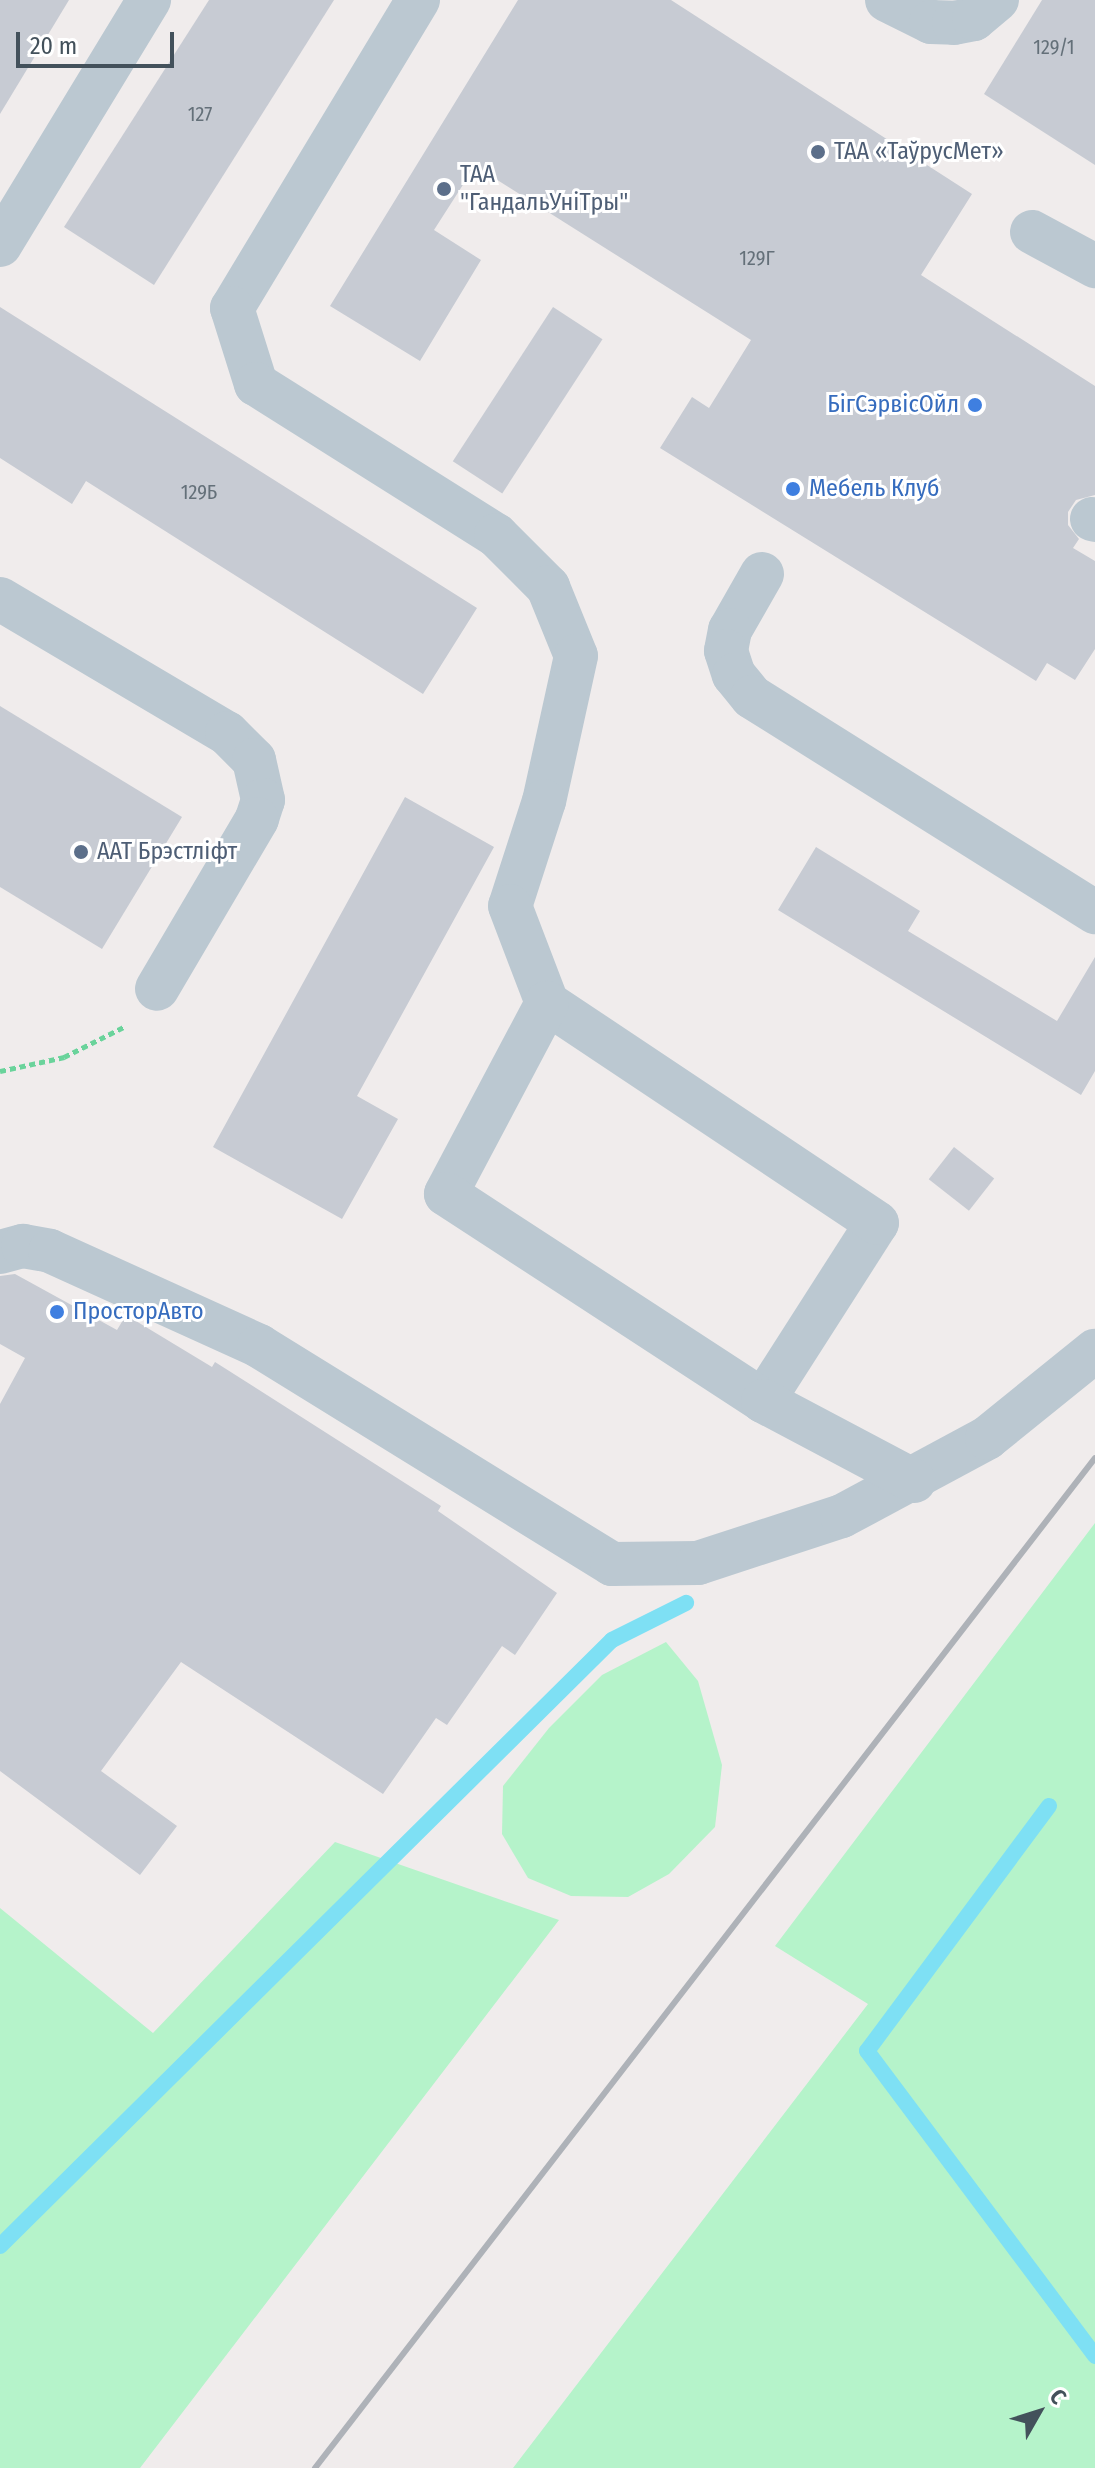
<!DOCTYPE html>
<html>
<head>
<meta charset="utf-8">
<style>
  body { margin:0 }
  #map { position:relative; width:1095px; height:2468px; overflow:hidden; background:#f0ecec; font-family:"Fira Sans Condensed",sans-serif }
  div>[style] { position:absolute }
  .green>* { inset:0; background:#b5f3ca }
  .stream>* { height:16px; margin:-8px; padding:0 8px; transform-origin:8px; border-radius:8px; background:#7ee0f4 }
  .building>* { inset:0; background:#c7cbd3; transform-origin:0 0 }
  .path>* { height:5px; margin-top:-2.5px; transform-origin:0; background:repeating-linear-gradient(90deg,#6ad39b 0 6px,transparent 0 10px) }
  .minor>* { height:44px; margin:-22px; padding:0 22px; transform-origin:22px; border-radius:22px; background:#bbc8d1 }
  .rail>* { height:6px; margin:-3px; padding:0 3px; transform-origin:3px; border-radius:3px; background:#aeb2b8 }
  .dots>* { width:22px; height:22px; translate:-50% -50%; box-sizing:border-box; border:4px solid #fff; border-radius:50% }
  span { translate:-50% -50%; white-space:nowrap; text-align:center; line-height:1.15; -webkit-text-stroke:6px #fff; paint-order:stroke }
  .number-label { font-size:20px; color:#647079 }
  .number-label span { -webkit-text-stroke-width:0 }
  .service-label { font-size:24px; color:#4e5e75 }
  .left { translate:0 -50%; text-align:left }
  .shop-label { font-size:24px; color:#366cbe }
  .right { translate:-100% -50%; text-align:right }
  .north { position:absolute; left:999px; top:2372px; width:80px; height:80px; -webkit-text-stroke:6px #fff; paint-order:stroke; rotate:51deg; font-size:22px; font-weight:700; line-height:32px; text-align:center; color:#43515b }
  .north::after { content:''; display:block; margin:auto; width:28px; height:36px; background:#43515b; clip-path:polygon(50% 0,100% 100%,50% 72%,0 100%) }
  .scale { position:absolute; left:16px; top:32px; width:158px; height:36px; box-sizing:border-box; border:4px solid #43515b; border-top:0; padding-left:10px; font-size:24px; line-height:28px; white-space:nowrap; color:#43515b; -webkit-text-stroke:6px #fff; paint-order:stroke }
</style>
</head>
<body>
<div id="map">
  <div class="green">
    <i style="clip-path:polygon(1095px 1523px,1095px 2468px,513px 2468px,868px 2004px,775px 1946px)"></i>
    <i style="clip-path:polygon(666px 1642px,698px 1681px,722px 1765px,715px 1827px,669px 1874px,628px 1897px,571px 1896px,528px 1878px,502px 1834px,503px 1786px,549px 1728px,602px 1675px)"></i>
    <i style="clip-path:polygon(335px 1842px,559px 1920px,140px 2468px,0 2468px,0 1908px,153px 2033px)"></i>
  </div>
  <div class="stream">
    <i style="left:1049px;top:1806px;width:305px;rotate:126.6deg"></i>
    <i style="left:867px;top:2051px;width:381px;rotate:53.2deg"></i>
    <i style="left:0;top:2246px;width:861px;rotate:-44.72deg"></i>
    <i style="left:612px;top:1640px;width:83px;rotate:-26.6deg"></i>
  </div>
  <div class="building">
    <i style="clip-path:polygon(0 0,69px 0,0 114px)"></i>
    <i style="clip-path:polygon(209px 0,334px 0,154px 285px,64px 227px)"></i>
    <i style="clip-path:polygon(518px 0,671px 0,972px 194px,921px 275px,1095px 386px,1095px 495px,1076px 500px,1068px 512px,1068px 525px,1079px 539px,1073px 548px,1095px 561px,1095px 649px,1075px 680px,1047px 663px,1036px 681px,660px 448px,692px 397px,709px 408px,751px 340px,475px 166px,434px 230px,481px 260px,420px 361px,330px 306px)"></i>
    <i style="clip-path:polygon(1042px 0,1095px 0,1095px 165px,984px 94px)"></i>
    <i style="clip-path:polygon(0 307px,477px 608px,423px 694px,86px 481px,72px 504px,0 458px)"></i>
    <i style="left:553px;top:307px;width:59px;height:184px;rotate:33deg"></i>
    <i style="clip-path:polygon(0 706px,182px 817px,102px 949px,0 887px)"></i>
    <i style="clip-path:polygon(405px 797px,494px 847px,357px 1096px,398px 1119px,342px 1219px,213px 1147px)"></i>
    <i style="clip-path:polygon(816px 847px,920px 911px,908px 931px,1057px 1021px,1095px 957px,1095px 1071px,1081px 1095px,778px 910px)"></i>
    <i style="left:954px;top:1147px;width:51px;height:41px;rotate:38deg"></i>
    <i style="clip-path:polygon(15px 1274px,117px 1330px,126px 1315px,212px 1367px,215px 1362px,441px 1506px,438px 1511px,557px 1593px,515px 1655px,502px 1646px,447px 1725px,436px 1718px,383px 1794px,181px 1662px,101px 1771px,177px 1826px,140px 1875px,0 1771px,0 1404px,25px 1358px,0 1344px,0 1276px)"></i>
  </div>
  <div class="path">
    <i style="left:0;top:1071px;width:66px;rotate:-12.3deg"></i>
    <i style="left:64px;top:1057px;width:69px;rotate:-26.6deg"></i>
  </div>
  <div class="minor">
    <i style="left:418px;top:0;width:360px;rotate:121.1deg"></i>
    <i style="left:232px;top:308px;width:80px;rotate:72.5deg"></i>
    <i style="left:256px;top:384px;width:284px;rotate:32.2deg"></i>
    <i style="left:496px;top:535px;width:74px;rotate:45deg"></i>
    <i style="left:548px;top:587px;width:74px;rotate:67.9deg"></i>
    <i style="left:576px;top:656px;width:148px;rotate:102.4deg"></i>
    <i style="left:544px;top:801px;width:110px;rotate:107.9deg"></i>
    <i style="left:510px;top:906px;width:104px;rotate:69.1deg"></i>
    <i style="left:887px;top:0;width:49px;rotate:26.6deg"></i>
    <i style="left:931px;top:22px;width:23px;rotate:2deg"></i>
    <i style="left:954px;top:23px;width:20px;rotate:-11deg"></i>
    <i style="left:974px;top:19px;width:30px;rotate:-40deg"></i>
    <i style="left:1032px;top:232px;width:72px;rotate:28.4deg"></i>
    <i style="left:0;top:245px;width:287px;rotate:-58.7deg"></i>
    <i style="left:1092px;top:519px;width:3px;rotate:18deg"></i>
    <i style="left:762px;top:574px;width:64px;rotate:119.7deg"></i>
    <i style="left:730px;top:630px;width:21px;rotate:101deg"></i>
    <i style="left:726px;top:651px;width:25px;rotate:72deg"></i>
    <i style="left:734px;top:675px;width:28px;rotate:51deg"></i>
    <i style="left:752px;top:697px;width:405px;rotate:32.1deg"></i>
    <i style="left:0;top:599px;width:264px;rotate:30.6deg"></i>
    <i style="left:227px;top:733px;width:38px;rotate:45deg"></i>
    <i style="left:254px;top:760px;width:41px;rotate:77.3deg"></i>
    <i style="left:263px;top:800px;width:20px;rotate:108deg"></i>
    <i style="left:257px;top:819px;width:197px;rotate:120.5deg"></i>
    <i style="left:0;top:1252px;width:24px;rotate:-15deg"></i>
    <i style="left:23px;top:1246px;width:27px;rotate:10deg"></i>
    <i style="left:50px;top:1251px;width:230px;rotate:24.4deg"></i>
    <i style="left:259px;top:1346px;width:415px;rotate:31.7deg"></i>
    <i style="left:612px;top:1564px;width:86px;rotate:-0.7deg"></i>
    <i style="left:698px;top:1563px;width:151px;rotate:-18.1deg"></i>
    <i style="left:842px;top:1516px;width:165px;rotate:-28.3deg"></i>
    <i style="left:987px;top:1438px;width:139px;rotate:-38.9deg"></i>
    <i style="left:763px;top:1401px;width:211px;rotate:-57.4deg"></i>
    <i style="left:877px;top:1223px;width:397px;rotate:-146.3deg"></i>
    <i style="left:547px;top:1003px;width:216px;rotate:117.9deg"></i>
    <i style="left:446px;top:1194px;width:379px;rotate:33.1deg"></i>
    <i style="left:763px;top:1401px;width:171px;rotate:27.9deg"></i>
  </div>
  <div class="rail">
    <i style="left:315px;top:2468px;width:1276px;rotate:-52.32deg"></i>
  </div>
  <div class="dots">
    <i style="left:818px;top:152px;background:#5c6f8a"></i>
    <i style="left:444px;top:189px;background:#5c6f8a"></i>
    <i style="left:975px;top:405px;background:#3f7fe0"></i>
    <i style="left:793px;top:489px;background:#3f7fe0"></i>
    <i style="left:81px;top:852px;background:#5c6f8a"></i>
    <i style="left:57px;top:1312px;background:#3f7fe0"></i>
  </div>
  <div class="number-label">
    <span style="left:1054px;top:47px">129/1</span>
    <span style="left:200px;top:114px">127</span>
    <span style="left:757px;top:258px">129Г</span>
    <span style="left:199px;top:492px">129Б</span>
  </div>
  <div class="service-label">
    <span class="left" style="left:834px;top:152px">ТАА «ТаўрусМет»</span>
    <span class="left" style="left:460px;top:189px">ТАА<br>"ГандальУніТры"</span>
    <span class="left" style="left:97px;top:852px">ААТ Брэстліфт</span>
  </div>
  <div class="shop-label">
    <span class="right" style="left:959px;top:405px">БігСэрвісОйл</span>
    <span class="left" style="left:809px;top:489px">Мебель Клуб</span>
    <span class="left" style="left:73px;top:1312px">ПросторАвто</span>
  </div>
  <div class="north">С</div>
  <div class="scale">20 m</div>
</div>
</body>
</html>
